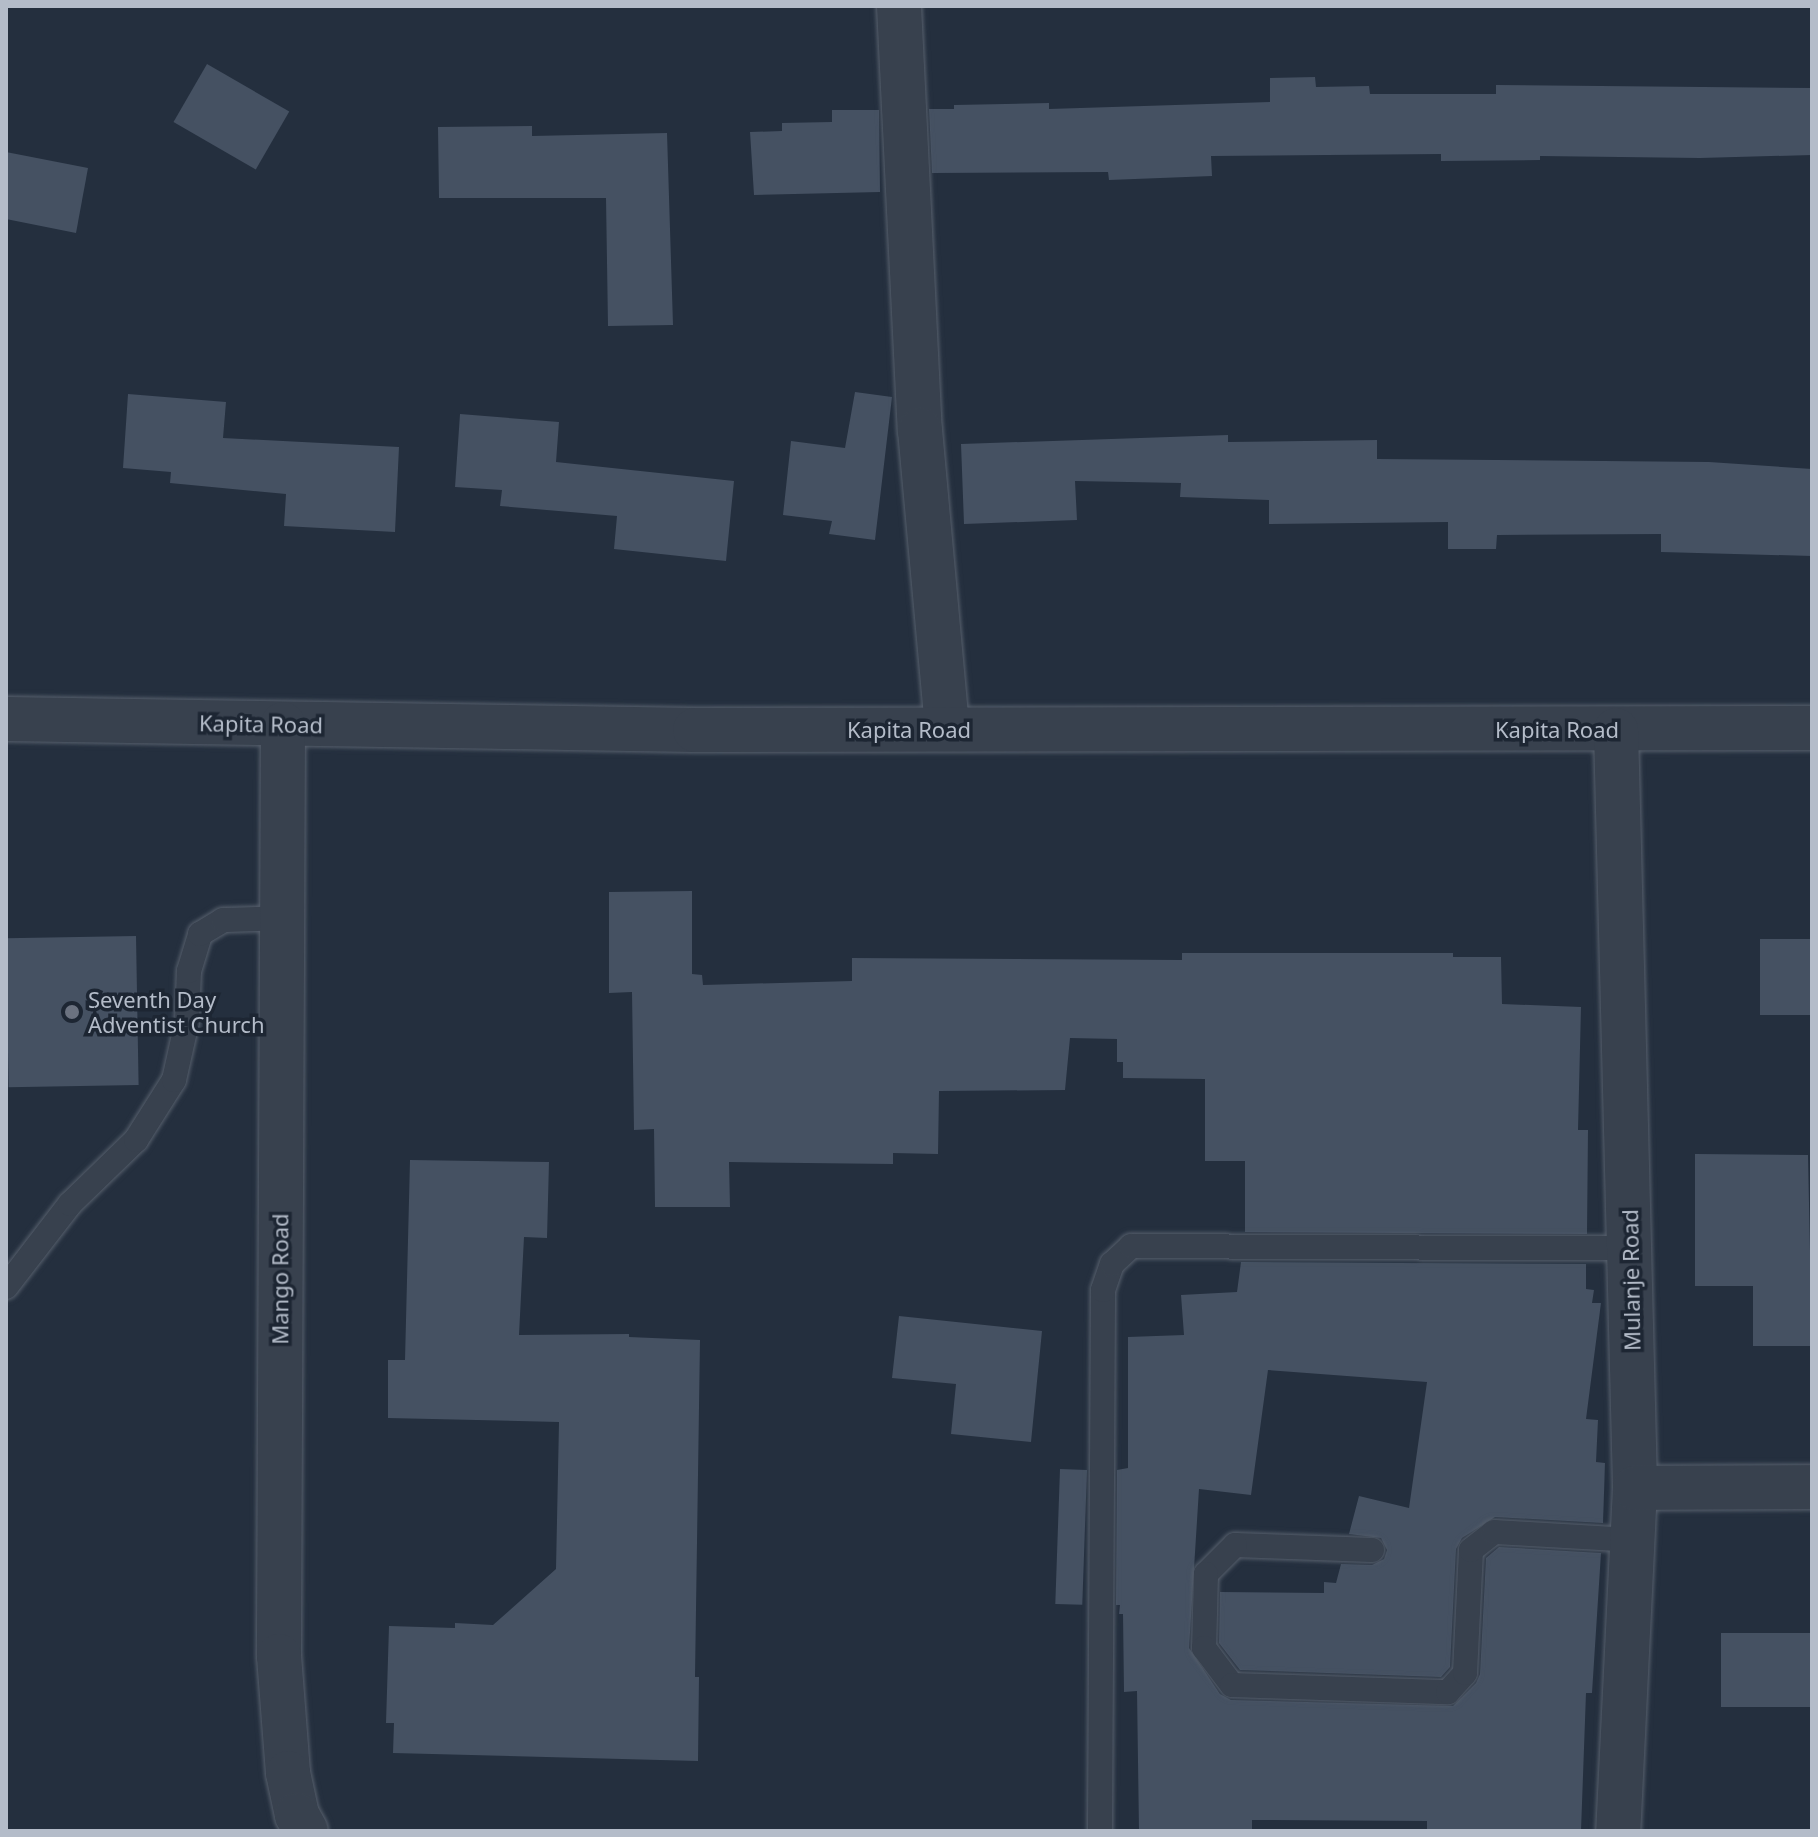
<!DOCTYPE html>
<html>
<head>
<meta charset="utf-8">
<style>
  body { margin:0 }
  #map { position:relative; width:1818px; height:1837px; overflow:hidden; background:#242f3e; font-family:"Noto Sans",sans-serif }
  div>[style] { position:absolute }
  .building>* { inset:0; background:#455162; transform-origin:0 0 }
  .roads { filter:drop-shadow(0 0 2px #565f6c) drop-shadow(0 0 2px #565f6c) }
  .lane>* { height:24px; margin:-12px; padding:0 12px; transform-origin:12px; border-radius:12px; background:#38414e }
  .street>* { height:44px; margin:-22px; padding:0 22px; transform-origin:22px; border-radius:22px; background:#38414e }
  .dots>* { width:22px; height:22px; translate:-50% -50%; box-sizing:border-box; border:4px solid #1d2633; border-radius:50% }
  span { translate:-50% -50%; white-space:nowrap; text-align:center; line-height:1.15; -webkit-text-stroke:7px #1d2633; paint-order:stroke }
  .street-label { font-size:22px; color:#b4bcc9 }
  .poi-label { font-size:22px; color:#b4bcc9 }
  .left { translate:0 -50%; text-align:left }
  .frame { position:absolute; inset:0; border:8px solid #b4bcc9; pointer-events:none }
</style>
</head>
<body>
<div id="map">
  <div class="building">
    <i style="left:207px;top:64px;width:95px;height:67px;rotate:30deg"></i>
    <i style="clip-path:polygon(1315px 77px,1316px 87px,1369px 86px,1370px 94px,1496px 94px,1496px 85px,1812px 88px,1812px 155px,1700px 158px,1540px 156px,1540px 160px,1441px 161px,1441px 154px,1211px 156px,1212px 176px,1109px 180px,1108px 172px,932px 173px,929px 109px,954px 109px,954px 105px,1049px 103px,1049px 109px,1270px 102px,1270px 78px)"></i>
    <i style="clip-path:polygon(832px 110px,879px 110px,880px 192px,754px 195px,750px 132px,782px 131px,782px 123px,832px 122px)"></i>
    <i style="clip-path:polygon(532px 126px,532px 136px,667px 133px,673px 325px,608px 326px,606px 198px,439px 198px,438px 127px)"></i>
    <i style="clip-path:polygon(6px 152px,88px 168px,76px 233px,6px 219px)"></i>
    <i style="clip-path:polygon(855px 392px,892px 397px,875px 540px,829px 534px,832px 521px,783px 515px,791px 441px,845px 448px)"></i>
    <i style="clip-path:polygon(128px 394px,226px 402px,223px 438px,399px 447px,395px 532px,284px 526px,286px 494px,170px 483px,171px 472px,123px 468px)"></i>
    <i style="clip-path:polygon(460px 414px,559px 422px,556px 462px,734px 481px,726px 561px,614px 549px,617px 516px,500px 506px,502px 490px,455px 487px)"></i>
    <i style="clip-path:polygon(1228px 435px,1228px 442px,1377px 440px,1377px 459px,1709px 462px,1812px 469px,1812px 556px,1661px 552px,1661px 534px,1497px 535px,1496px 549px,1448px 549px,1448px 522px,1269px 524px,1269px 500px,1180px 497px,1181px 483px,1075px 481px,1077px 520px,964px 524px,961px 444px)"></i>
    <i style="clip-path:polygon(692px 891px,692px 974px,702px 975px,703px 985px,852px 981px,852px 958px,1182px 960px,1182px 953px,1453px 953px,1453px 957px,1501px 957px,1502px 1004px,1581px 1007px,1578px 1130px,1588px 1130px,1587px 1234px,1245px 1232px,1245px 1161px,1205px 1161px,1205px 1079px,1123px 1078px,1123px 1062px,1117px 1062px,1117px 1039px,1070px 1038px,1065px 1090px,939px 1091px,938px 1154px,893px 1153px,893px 1164px,729px 1162px,730px 1207px,655px 1207px,654px 1129px,634px 1130px,632px 992px,609px 993px,609px 892px)"></i>
    <i style="left:136px;top:936px;width:149px;height:130px;rotate:89deg"></i>
    <i style="left:1760px;top:939px;width:52px;height:76px"></i>
    <i style="clip-path:polygon(1695px 1154px,1808px 1155px,1812px 1346px,1753px 1346px,1753px 1286px,1695px 1286px)"></i>
    <i style="clip-path:polygon(410px 1160px,549px 1162px,547px 1238px,524px 1237px,519px 1335px,629px 1334px,629px 1337px,700px 1340px,695px 1677px,699px 1677px,698px 1761px,393px 1753px,394px 1723px,386px 1723px,389px 1626px,455px 1628px,455px 1623px,493px 1625px,556px 1569px,559px 1422px,388px 1418px,388px 1360px,405px 1360px)"></i>
    <i style="clip-path:polygon(1241px 1262px,1586px 1264px,1586px 1289px,1594px 1290px,1592px 1303px,1601px 1303px,1586px 1419px,1598px 1420px,1596px 1462px,1605px 1463px,1603px 1523px,1495px 1517px,1462px 1538px,1456px 1549px,1450px 1667px,1441px 1677px,1240px 1670px,1219px 1643px,1220px 1592px,1324px 1593px,1324px 1582px,1336px 1583px,1341px 1564px,1372px 1565px,1384px 1559px,1387px 1550px,1381px 1538px,1349px 1534px,1359px 1496px,1409px 1508px,1427px 1382px,1268px 1370px,1251px 1495px,1199px 1489px,1189px 1648px,1220px 1694px,1231px 1700px,1453px 1706px,1476px 1683px,1480px 1674px,1486px 1558px,1499px 1547px,1601px 1553px,1592px 1693px,1586px 1693px,1581px 1831px,1427px 1831px,1427px 1821px,1252px 1820px,1252px 1831px,1139px 1831px,1137px 1691px,1124px 1692px,1123px 1614px,1119px 1614px,1120px 1605px,1116px 1605px,1117px 1470px,1128px 1468px,1128px 1337px,1184px 1335px,1181px 1295px,1237px 1292px)"></i>
    <i style="clip-path:polygon(899px 1316px,1042px 1331px,1031px 1442px,951px 1434px,956px 1384px,892px 1378px)"></i>
    <i style="left:1060px;top:1469px;width:27px;height:135px;rotate:2deg"></i>
    <i style="left:1812px;top:1633px;width:74px;height:91px;rotate:90deg"></i>
  </div>
  <div class="roads">
    <div class="lane">
      <i style="left:6px;top:1287px;width:105px;rotate:-52.4deg"></i>
      <i style="left:70px;top:1204px;width:92px;rotate:-44.1deg"></i>
      <i style="left:136px;top:1140px;width:71px;rotate:-57.7deg"></i>
      <i style="left:174px;top:1080px;width:59px;rotate:-77.4deg"></i>
      <i style="left:187px;top:1022px;width:51px;rotate:-87.8deg"></i>
      <i style="left:189px;top:971px;width:39px;rotate:-73deg"></i>
      <i style="left:200px;top:934px;width:27px;rotate:-31deg"></i>
      <i style="left:223px;top:920px;width:59px;rotate:-1.9deg"></i>
      <i style="left:1372px;top:1550px;width:137px;rotate:-177.9deg"></i>
      <i style="left:1235px;top:1545px;width:41px;rotate:135deg"></i>
      <i style="left:1206px;top:1574px;width:74px;rotate:91.5deg"></i>
      <i style="left:1204px;top:1648px;width:46px;rotate:52.9deg"></i>
      <i style="left:1232px;top:1685px;width:216px;rotate:1.9deg"></i>
      <i style="left:1448px;top:1692px;width:25px;rotate:-48deg"></i>
      <i style="left:1465px;top:1673px;width:123px;rotate:-87.2deg"></i>
      <i style="left:1471px;top:1550px;width:29px;rotate:-38deg"></i>
      <i style="left:1494px;top:1532px;width:138px;rotate:3.3deg"></i>
      <i style="left:1100px;top:1831px;width:541px;rotate:-89.68deg"></i>
      <i style="left:1103px;top:1290px;width:28px;rotate:-71deg"></i>
      <i style="left:1112px;top:1264px;width:26px;rotate:-43deg"></i>
      <i style="left:1131px;top:1246px;width:499px;rotate:0.3deg"></i>
    </div>
    <div class="street">
      <i style="left:899px;top:6px;width:425px;rotate:87.2deg"></i>
      <i style="left:920px;top:430px;width:300px;rotate:84.8deg"></i>
      <i style="left:6px;top:719px;width:689px;rotate:0.91deg"></i>
      <i style="left:695px;top:730px;width:1117px;rotate:-0.1deg"></i>
      <i style="left:283px;top:724px;width:932px;rotate:90.25deg"></i>
      <i style="left:279px;top:1656px;width:117px;rotate:85.6deg"></i>
      <i style="left:288px;top:1773px;width:43px;rotate:77.9deg"></i>
      <i style="left:297px;top:1815px;width:18px;rotate:61deg"></i>
      <i style="left:1616px;top:730px;width:758px;rotate:88.56deg"></i>
      <i style="left:1635px;top:1488px;width:343px;rotate:92.8deg"></i>
      <i style="left:1635px;top:1488px;width:177px;rotate:-0.3deg"></i>
    </div>
  </div>
  <div class="dots">
    <i style="left:72px;top:1012px;background:#6b7280"></i>
  </div>
  <div class="street-label">
    <span style="left:261px;top:724px;rotate:1deg">Kapita Road</span>
    <span style="left:909px;top:730px">Kapita Road</span>
    <span style="left:1557px;top:730px">Kapita Road</span>
    <span style="left:280px;top:1279px;rotate:-90deg">Mango Road</span>
    <span style="left:1631px;top:1280px;rotate:-91deg">Mulanje Road</span>
  </div>
  <div class="poi-label">
    <span class="left" style="left:88px;top:1012px">Seventh Day<br>Adventist Church</span>
  </div>
  <div class="frame"></div>
</div>
</body>
</html>
